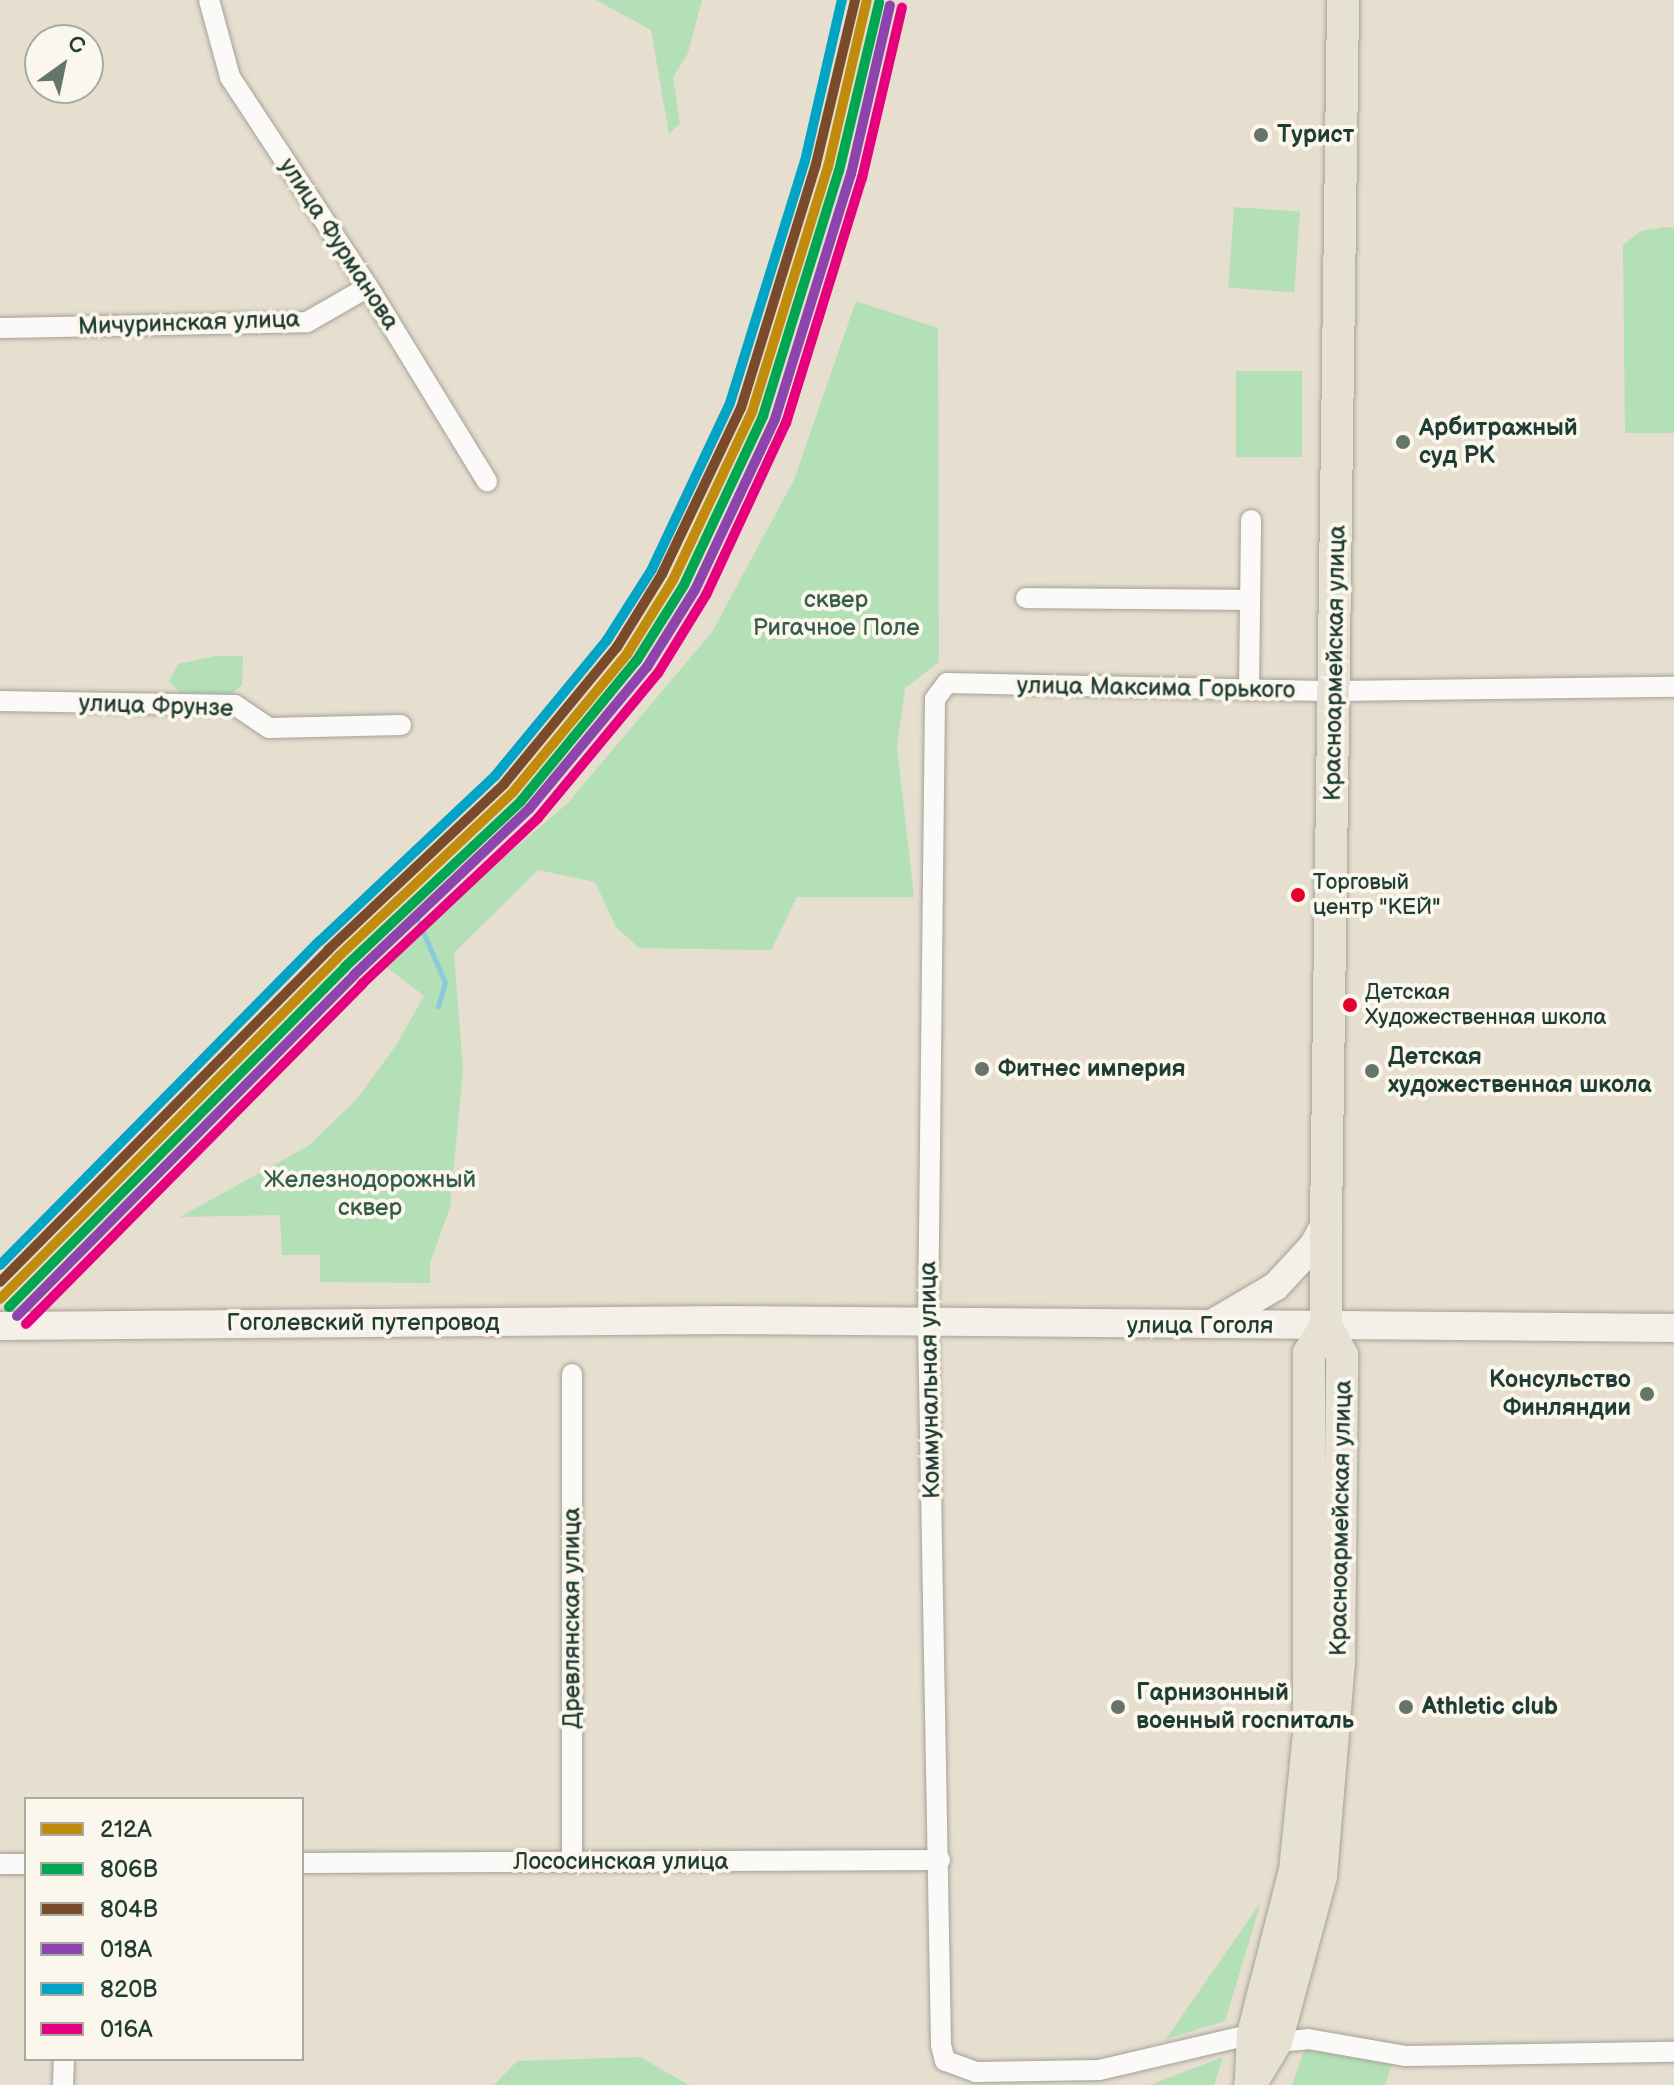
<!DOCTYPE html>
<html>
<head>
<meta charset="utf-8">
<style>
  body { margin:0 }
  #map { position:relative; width:1674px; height:2085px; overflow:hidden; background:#e6dece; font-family:"Balsamiq Sans",sans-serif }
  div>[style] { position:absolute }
  .green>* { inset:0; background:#b3e0b7; transform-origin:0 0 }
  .stream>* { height:5px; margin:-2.5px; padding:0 2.5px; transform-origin:2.5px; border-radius:2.5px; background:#8cc9dd }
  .roads { filter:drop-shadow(0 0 2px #a3a298) drop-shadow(0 0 2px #a3a298) }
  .street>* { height:20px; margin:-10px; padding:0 10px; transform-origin:10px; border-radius:10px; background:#fbfaf8 }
  .secondary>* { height:28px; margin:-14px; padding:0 14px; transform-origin:14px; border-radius:14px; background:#f4f0e9 }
  .primary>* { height:32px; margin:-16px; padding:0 16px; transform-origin:16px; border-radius:16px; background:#e7e1d4 }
  .rail-1>* { height:10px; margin:-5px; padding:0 5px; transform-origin:5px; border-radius:5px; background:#c18c0d }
  .rail-2>* { height:10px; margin:-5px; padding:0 5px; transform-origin:5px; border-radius:5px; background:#00a651 }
  .rail-3>* { height:10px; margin:-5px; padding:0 5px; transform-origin:5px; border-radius:5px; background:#7a4b2a }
  .rail-4>* { height:10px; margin:-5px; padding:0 5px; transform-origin:5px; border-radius:5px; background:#8e44ad }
  .rail-5>* { height:10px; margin:-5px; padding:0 5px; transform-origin:5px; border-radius:5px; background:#02a4c6 }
  .rail-6>* { height:10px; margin:-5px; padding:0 5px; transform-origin:5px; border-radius:5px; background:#e5007d }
  .dots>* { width:22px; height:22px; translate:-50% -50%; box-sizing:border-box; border:4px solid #fbf7ec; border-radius:50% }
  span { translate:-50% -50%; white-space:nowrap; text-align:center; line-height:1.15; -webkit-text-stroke:8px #fbf7ec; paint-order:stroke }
  .bus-label { font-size:22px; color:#1f3d34 }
  .left { translate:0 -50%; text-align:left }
  .poi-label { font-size:24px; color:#1f3d34; font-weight:700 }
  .right { translate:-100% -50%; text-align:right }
  .street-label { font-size:24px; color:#1f3d34 }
  .park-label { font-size:24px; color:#345e4a }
  .legend { position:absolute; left:24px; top:1797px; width:280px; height:264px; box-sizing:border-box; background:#fbf7ec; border:2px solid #a3ada2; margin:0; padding:10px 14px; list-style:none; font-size:24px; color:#1f3d34 }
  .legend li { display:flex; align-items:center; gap:16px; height:40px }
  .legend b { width:40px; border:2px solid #a3ada2 }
  .north { position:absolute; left:24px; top:24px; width:80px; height:80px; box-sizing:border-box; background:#fbf7ec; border:2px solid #a3ada2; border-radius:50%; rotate:33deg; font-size:22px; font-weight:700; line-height:32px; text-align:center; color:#1f3d34 }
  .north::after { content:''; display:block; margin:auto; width:28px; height:36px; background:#65756a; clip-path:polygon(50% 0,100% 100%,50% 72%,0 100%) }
</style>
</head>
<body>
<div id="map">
  <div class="green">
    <i style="clip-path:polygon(596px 0,702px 0,688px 53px,673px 77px,680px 123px,669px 134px,651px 30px)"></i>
    <i style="left:1234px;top:207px;width:66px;height:81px;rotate:4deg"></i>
    <i style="clip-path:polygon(1666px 227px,1674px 228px,1674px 433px,1625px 433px,1623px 245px,1641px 231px)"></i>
    <i style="clip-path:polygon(856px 301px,938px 328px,939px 662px,905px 688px,897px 747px,914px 897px,797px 897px,771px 950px,639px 948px,616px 927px,595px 882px,538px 870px,454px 953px,463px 1070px,450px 1207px,430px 1263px,430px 1283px,320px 1282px,320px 1255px,282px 1255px,280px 1215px,180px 1217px,308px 1146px,356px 1100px,397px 1044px,424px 996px,380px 962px,567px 804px,712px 632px,794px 480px)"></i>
    <i style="left:1302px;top:371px;width:86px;height:66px;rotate:90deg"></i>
    <i style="clip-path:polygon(216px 656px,243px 656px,242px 685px,230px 695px,180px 693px,169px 681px,178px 664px)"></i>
    <i style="clip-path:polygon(1261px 1902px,1225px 2021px,1166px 2039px)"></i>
    <i style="clip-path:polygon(1308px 2039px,1392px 2064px,1385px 2085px,1292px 2085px)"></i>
    <i style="clip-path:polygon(640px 2057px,689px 2085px,494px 2085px,517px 2061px)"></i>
    <i style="clip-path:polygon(1223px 2057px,1214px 2085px,1150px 2085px)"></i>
  </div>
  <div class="stream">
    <i style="left:416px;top:916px;width:72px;rotate:66.3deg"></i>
    <i style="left:445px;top:982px;width:25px;rotate:106deg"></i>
  </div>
  <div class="roads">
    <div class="street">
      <i style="left:209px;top:0;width:80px;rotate:74.7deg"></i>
      <i style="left:230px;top:77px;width:251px;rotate:56.7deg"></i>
      <i style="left:368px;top:287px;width:228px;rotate:58.5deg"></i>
      <i style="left:0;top:328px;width:307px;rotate:-1.1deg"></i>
      <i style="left:307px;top:322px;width:70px;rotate:-29.8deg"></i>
      <i style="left:1026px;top:598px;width:224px;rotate:0.5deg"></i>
      <i style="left:1249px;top:690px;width:170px;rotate:-89.3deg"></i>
      <i style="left:0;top:701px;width:235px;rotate:1deg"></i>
      <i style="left:235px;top:705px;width:41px;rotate:34.1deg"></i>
      <i style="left:269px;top:728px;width:132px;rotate:-1.3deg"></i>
      <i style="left:572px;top:1374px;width:488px;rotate:90deg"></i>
      <i style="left:302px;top:1863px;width:638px;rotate:-0.27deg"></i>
      <i style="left:0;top:1864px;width:26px"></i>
      <i style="left:1253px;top:2034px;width:158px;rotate:166.8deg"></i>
      <i style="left:1099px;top:2070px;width:123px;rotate:179.1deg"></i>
      <i style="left:976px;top:2072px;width:33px;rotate:-160deg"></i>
      <i style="left:945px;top:2061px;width:16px;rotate:-104deg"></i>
      <i style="left:941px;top:2045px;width:720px;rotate:-91.03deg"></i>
      <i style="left:928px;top:1325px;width:626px;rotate:-89.36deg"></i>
      <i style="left:935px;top:699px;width:20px;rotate:-53deg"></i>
      <i style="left:947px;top:683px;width:389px;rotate:1.2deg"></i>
      <i style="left:1336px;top:691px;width:338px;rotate:-0.7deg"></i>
      <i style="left:1276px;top:2042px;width:32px;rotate:-5deg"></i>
      <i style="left:1308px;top:2039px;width:98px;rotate:9.9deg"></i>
      <i style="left:1405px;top:2056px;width:269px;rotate:-0.9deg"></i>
      <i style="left:63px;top:2085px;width:26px;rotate:-88deg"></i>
    </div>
    <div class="secondary">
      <i style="left:1213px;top:1323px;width:73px;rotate:-30.4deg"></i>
      <i style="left:1276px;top:1286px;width:54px;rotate:-47.2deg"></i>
      <i style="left:1313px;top:1246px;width:26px;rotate:-61deg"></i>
      <i style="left:0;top:1326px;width:727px;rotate:-0.47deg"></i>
      <i style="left:727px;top:1320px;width:947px;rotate:0.48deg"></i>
    </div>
    <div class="primary">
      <i style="left:1251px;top:2077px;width:43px;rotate:-87.3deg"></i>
      <i style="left:1253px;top:2034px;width:168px;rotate:-75.6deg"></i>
      <i style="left:1295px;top:1871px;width:140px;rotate:-84.2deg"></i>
      <i style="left:1309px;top:1732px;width:379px;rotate:-90deg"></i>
      <i style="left:1309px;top:1353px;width:32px;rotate:-58deg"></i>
      <i style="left:1250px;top:2085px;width:50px;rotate:-58.8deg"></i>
      <i style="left:1276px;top:2042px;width:172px;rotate:-74.8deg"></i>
      <i style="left:1321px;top:1876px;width:214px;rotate:-85.2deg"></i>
      <i style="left:1339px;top:1663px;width:308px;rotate:-89.4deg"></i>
      <i style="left:1342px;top:1355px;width:33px;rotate:-119deg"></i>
      <i style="left:1326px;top:1326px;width:103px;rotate:-90deg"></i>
      <i style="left:1326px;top:1223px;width:1223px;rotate:-89.2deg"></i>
    </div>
  </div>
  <div class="rail-1">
    <i style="left:0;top:1299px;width:479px;rotate:-45.3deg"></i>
    <i style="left:337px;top:958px;width:242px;rotate:-43.3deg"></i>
    <i style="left:513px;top:792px;width:179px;rotate:-50.4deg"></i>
    <i style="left:627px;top:654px;width:87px;rotate:-58.1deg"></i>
    <i style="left:673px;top:580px;width:186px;rotate:-64.8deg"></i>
    <i style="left:752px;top:412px;width:257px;rotate:-72.8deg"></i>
    <i style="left:828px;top:167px;width:171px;rotate:-76.9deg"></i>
  </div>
  <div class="rail-2">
    <i style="left:9px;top:1307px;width:478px;rotate:-45.3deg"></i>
    <i style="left:345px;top:967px;width:242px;rotate:-43.3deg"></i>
    <i style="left:521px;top:801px;width:183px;rotate:-50.6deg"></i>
    <i style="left:637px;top:660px;width:89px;rotate:-57.9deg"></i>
    <i style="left:684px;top:585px;width:187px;rotate:-64.9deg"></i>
    <i style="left:763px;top:416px;width:257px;rotate:-72.8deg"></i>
    <i style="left:839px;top:171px;width:173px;rotate:-76.6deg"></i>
  </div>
  <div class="rail-3">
    <i style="left:0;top:1282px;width:467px;rotate:-45.3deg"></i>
    <i style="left:328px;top:950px;width:242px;rotate:-43.3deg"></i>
    <i style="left:504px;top:784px;width:178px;rotate:-50.5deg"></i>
    <i style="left:617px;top:647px;width:86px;rotate:-58.3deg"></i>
    <i style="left:662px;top:574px;width:184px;rotate:-64.6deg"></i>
    <i style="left:741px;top:408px;width:255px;rotate:-72.9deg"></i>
    <i style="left:816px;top:164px;width:169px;rotate:-76.6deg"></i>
  </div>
  <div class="rail-4">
    <i style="left:17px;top:1316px;width:479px;rotate:-45.3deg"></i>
    <i style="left:354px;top:975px;width:241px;rotate:-43.5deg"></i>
    <i style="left:529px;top:809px;width:185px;rotate:-50.3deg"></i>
    <i style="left:647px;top:667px;width:91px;rotate:-58.1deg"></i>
    <i style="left:695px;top:590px;width:189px;rotate:-64.9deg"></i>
    <i style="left:775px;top:419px;width:257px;rotate:-72.8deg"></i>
    <i style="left:851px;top:174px;width:173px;rotate:-77deg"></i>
  </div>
  <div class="rail-5">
    <i style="left:0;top:1265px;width:455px;rotate:-45.4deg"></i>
    <i style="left:320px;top:941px;width:241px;rotate:-43.3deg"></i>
    <i style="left:495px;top:776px;width:176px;rotate:-50.5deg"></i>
    <i style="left:607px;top:640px;width:84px;rotate:-57.6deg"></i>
    <i style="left:652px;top:569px;width:183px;rotate:-64.8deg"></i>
    <i style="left:730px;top:403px;width:253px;rotate:-72.8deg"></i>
    <i style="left:805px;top:161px;width:165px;rotate:-77.1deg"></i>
  </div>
  <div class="rail-6">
    <i style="left:26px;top:1324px;width:478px;rotate:-45.3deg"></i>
    <i style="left:362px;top:984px;width:242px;rotate:-43.3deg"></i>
    <i style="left:538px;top:818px;width:188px;rotate:-50.4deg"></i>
    <i style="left:658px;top:673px;width:92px;rotate:-58.4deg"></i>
    <i style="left:706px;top:595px;width:190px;rotate:-65.1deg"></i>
    <i style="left:786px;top:423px;width:257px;rotate:-72.8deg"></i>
    <i style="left:862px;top:178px;width:175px;rotate:-76.8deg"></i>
  </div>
  <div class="dots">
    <i style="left:1261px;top:135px;background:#65756a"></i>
    <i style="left:1403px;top:442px;background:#65756a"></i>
    <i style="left:1298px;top:895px;background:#e4002b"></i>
    <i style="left:1350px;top:1005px;background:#e4002b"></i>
    <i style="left:982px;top:1069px;background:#65756a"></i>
    <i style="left:1372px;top:1071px;background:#65756a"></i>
    <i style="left:1647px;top:1394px;background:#65756a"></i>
    <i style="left:1118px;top:1707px;background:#65756a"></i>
    <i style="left:1406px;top:1707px;background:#65756a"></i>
  </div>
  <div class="bus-label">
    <span class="left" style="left:1313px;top:895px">Торговый<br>центр "КЕЙ"</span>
    <span class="left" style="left:1365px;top:1005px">Детская<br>Художественная школа</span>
  </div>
  <div class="poi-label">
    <span class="left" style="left:1277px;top:135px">Турист</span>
    <span class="left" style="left:1419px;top:442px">Арбитражный<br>суд РК</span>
    <span class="left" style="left:1388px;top:1071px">Детская<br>художественная школа</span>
    <span class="left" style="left:998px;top:1069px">Фитнес империя</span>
    <span class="right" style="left:1631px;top:1394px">Консульство<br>Финляндии</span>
    <span class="left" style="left:1136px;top:1707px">Гарнизонный<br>военный госпиталь</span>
    <span class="left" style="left:1422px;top:1707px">Athletic club</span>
  </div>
  <div class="street-label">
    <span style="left:339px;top:244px;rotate:57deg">улица Фурманова</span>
    <span style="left:189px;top:323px;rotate:-2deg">Мичуринская улица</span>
    <span style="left:1335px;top:663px;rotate:-89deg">Красноармейская улица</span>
    <span style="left:1156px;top:688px;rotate:1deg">улица Максима Горького</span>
    <span style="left:156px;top:706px;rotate:2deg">улица Фрунзе</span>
    <span style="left:363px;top:1323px">Гоголевский путепровод</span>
    <span style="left:1200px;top:1326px">улица Гоголя</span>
    <span style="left:930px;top:1380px;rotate:-91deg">Коммунальная улица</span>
    <span style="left:1341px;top:1518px;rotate:-89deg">Красноармейская улица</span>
    <span style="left:572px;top:1618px;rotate:-90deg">Древлянская улица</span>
    <span style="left:621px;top:1862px">Лососинская улица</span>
  </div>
  <div class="park-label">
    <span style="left:836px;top:614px">сквер<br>Ригачное Поле</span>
    <span style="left:370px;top:1194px">Железнодорожный<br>сквер</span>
  </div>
  <ul class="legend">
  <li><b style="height:10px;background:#c18c0d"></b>212А</li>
  <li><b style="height:10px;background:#00a651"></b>806В</li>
  <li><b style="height:10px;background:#7a4b2a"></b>804В</li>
  <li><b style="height:10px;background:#8e44ad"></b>018А</li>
  <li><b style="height:10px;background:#02a4c6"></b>820В</li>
  <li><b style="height:10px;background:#e5007d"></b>016А</li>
  </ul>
  <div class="north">С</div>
</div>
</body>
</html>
